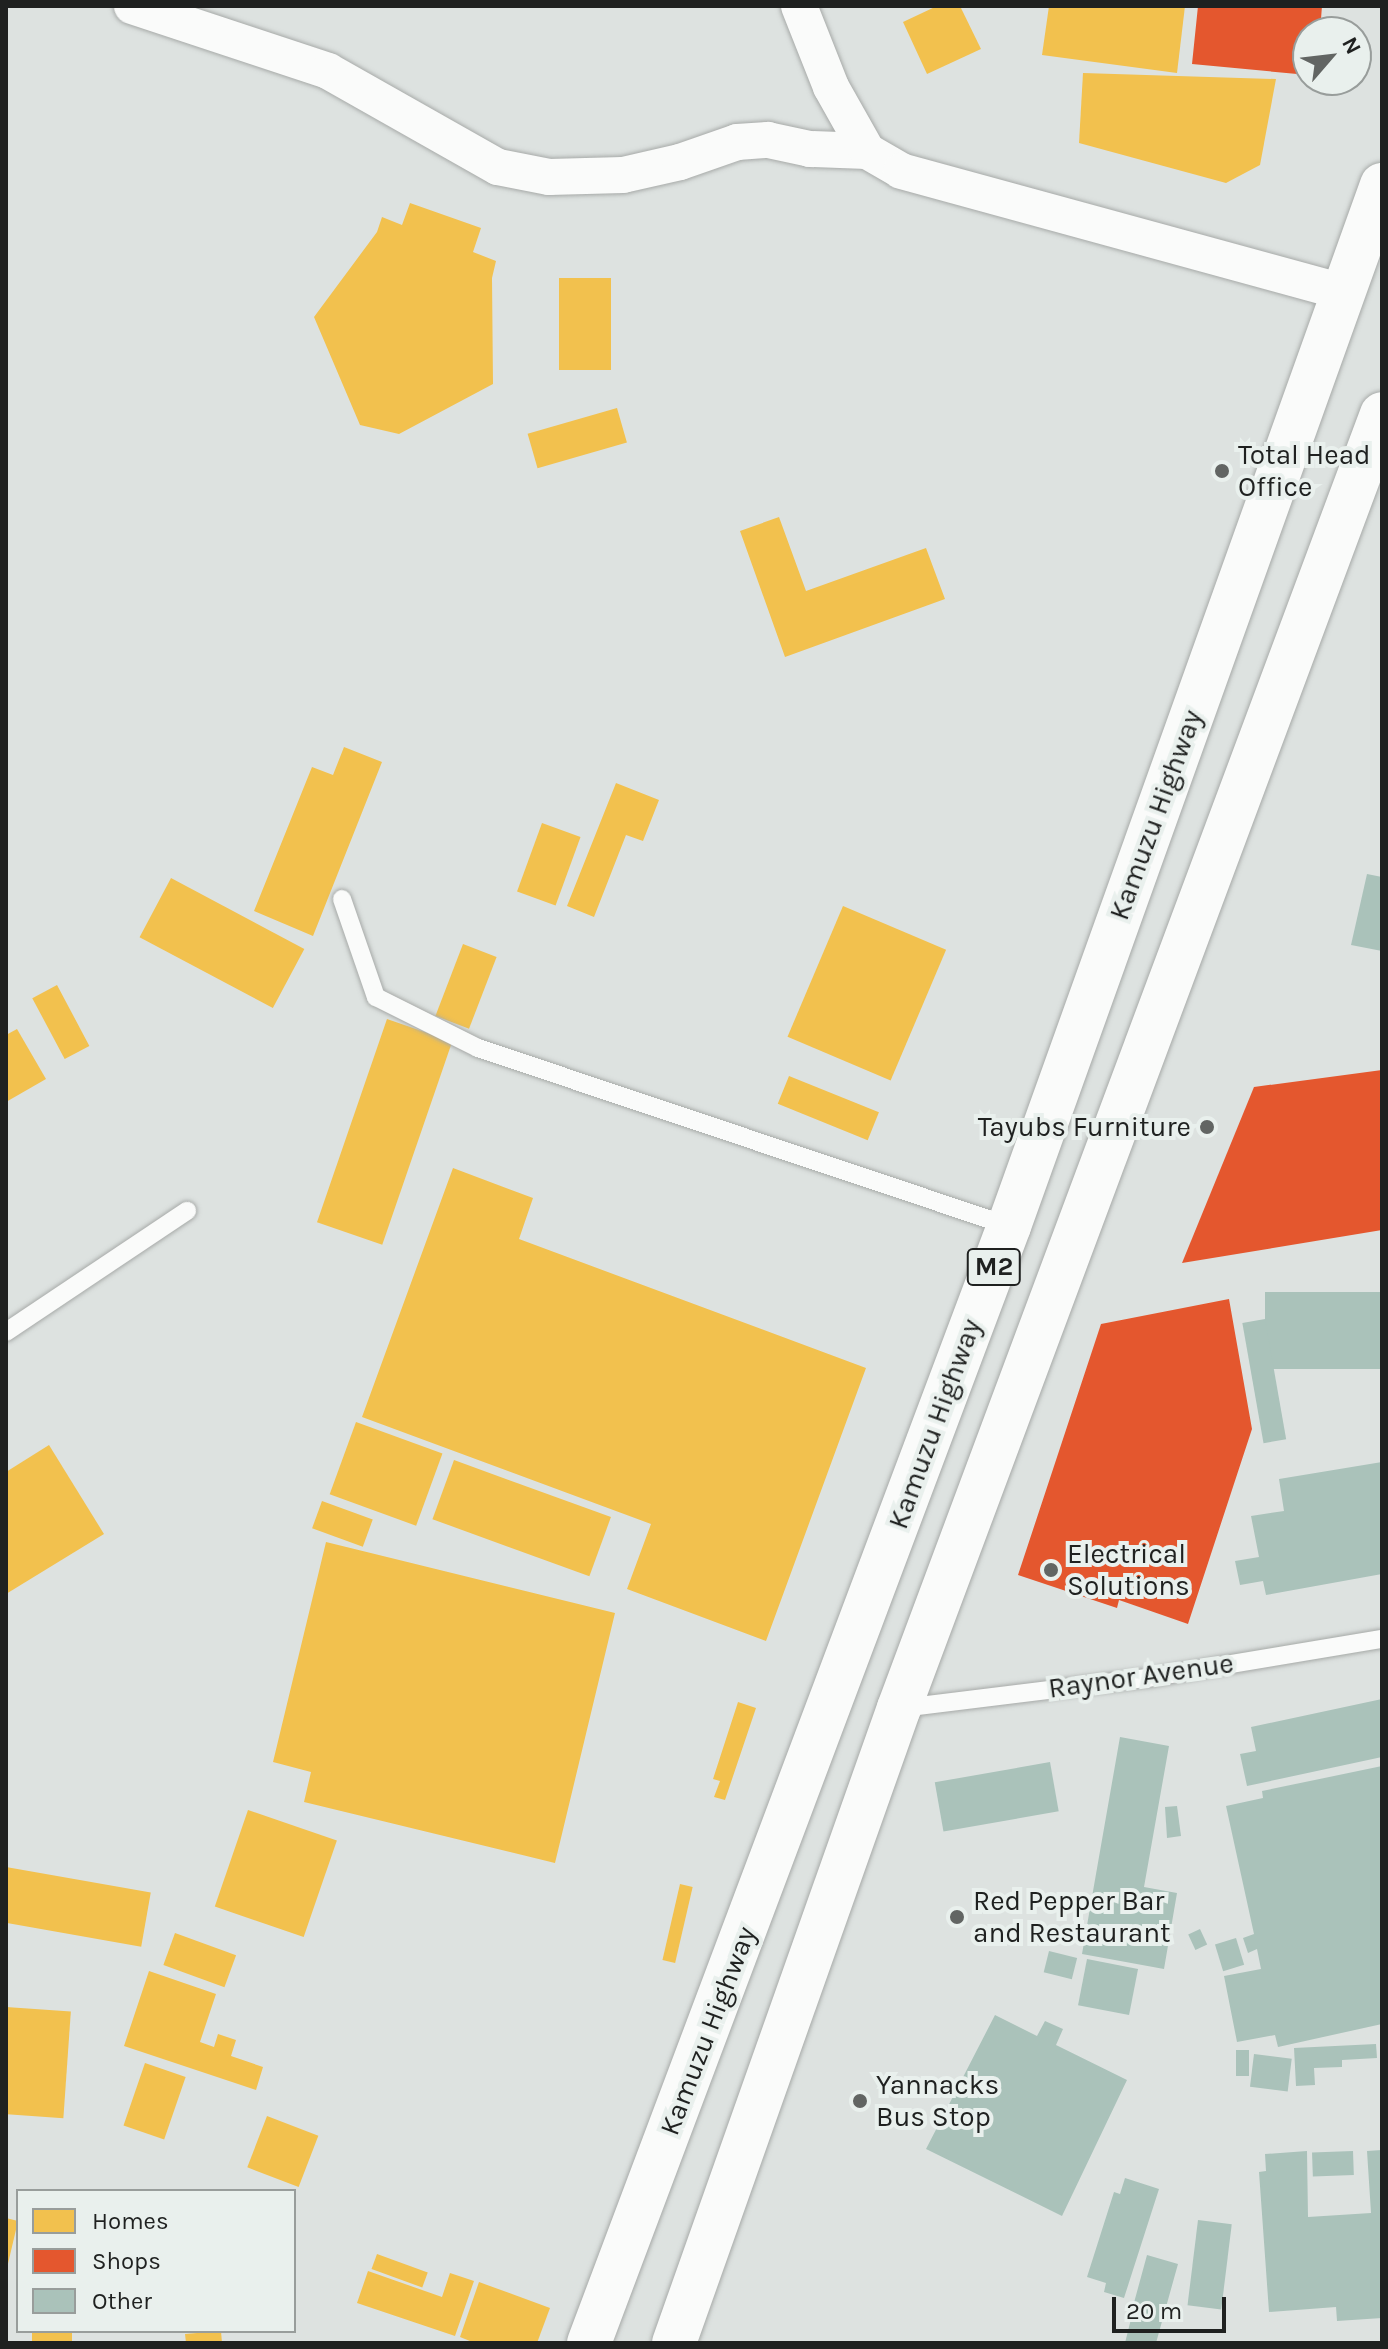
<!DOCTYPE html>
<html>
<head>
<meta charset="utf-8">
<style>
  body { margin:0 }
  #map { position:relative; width:1388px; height:2349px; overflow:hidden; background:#dde2e0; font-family:Karla,sans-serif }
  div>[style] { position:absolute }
  .homes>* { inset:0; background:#f2c14e; transform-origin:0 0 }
  .shops>* { inset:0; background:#e4572e }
  .building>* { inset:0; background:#aac2ba; transform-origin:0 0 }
  .roads { filter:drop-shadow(0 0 2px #a7aaa8) drop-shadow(0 0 2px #a7aaa8) }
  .lane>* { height:18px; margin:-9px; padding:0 9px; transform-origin:9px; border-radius:9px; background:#fafbfa }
  .street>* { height:36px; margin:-18px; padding:0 18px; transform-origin:18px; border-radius:18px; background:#fafbfa }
  .highway>* { height:44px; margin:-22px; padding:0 22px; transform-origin:22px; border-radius:22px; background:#fafbfa }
  .dots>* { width:22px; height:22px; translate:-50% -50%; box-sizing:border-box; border:4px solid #e9f0ed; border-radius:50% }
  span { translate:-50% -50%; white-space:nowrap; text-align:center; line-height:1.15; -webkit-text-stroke:8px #e9f0ed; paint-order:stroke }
  .shield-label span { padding:2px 6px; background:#e9f0ed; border:2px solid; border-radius:6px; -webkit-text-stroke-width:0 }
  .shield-label { font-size:26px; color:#1f2120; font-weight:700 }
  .poi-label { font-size:28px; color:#1f2120 }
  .left { translate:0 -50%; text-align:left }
  .right { translate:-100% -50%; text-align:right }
  .street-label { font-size:28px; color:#1f2120 }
  .frame { position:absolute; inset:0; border:8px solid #1f2120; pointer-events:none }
  .legend { position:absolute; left:16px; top:2189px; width:280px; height:144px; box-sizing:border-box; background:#e9f0ed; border:2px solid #989d9b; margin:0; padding:10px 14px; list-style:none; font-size:24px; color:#1f2120 }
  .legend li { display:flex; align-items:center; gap:16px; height:40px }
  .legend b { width:40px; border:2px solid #989d9b }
  .north { position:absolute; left:1292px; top:16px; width:80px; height:80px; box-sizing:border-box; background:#e9f0ed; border:2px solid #989d9b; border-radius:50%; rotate:62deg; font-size:22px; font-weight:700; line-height:32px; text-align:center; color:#1f2120 }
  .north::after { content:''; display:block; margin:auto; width:28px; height:36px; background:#626563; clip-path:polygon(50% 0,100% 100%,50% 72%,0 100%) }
  .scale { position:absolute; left:1112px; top:2297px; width:114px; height:36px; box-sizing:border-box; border:4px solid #1f2120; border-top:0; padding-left:10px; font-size:24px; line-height:28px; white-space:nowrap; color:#1f2120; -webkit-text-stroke:6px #e9f0ed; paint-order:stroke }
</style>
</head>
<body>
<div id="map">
  <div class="homes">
    <i style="clip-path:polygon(937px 6px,960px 6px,981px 49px,927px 74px,903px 22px)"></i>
    <i style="clip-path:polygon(1049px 6px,1185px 6px,1177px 73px,1042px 55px)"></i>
    <i style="clip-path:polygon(1083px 73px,1276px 79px,1260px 165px,1226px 183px,1079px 143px)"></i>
    <i style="clip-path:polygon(410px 203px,481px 228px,473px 252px,496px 261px,492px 278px,493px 384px,399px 434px,360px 425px,314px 317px,377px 232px,382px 217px,402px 225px)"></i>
    <i style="left:559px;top:278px;width:52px;height:92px"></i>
    <i style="left:617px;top:408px;width:36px;height:93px;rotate:74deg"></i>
    <i style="clip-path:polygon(779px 517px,806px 591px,926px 548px,945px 599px,785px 657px,740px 531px)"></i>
    <i style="clip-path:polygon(344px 747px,382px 762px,313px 936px,254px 911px,312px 767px,333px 775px)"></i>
    <i style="clip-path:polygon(616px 783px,659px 800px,643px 841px,626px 835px,594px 917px,567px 906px)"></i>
    <i style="left:542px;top:823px;width:41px;height:73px;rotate:20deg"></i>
    <i style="left:171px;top:878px;width:151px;height:67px;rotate:28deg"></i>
    <i style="left:843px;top:906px;width:112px;height:142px;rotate:23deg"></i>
    <i style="left:463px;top:944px;width:36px;height:77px;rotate:21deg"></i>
    <i style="left:57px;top:985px;width:69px;height:28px;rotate:62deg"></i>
    <i style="left:387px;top:1019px;width:69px;height:215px;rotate:19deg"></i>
    <i style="clip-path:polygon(17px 1029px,46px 1079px,6px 1102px,6px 1035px)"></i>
    <i style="left:789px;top:1076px;width:97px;height:30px;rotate:22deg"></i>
    <i style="clip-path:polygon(453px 1168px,533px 1198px,519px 1239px,866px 1368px,766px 1641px,627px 1589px,651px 1524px,362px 1417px)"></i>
    <i style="left:356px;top:1422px;width:92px;height:77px;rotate:20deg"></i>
    <i style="clip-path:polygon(49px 1445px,104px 1534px,6px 1594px,6px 1472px)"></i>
    <i style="left:454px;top:1460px;width:167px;height:63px;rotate:20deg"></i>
    <i style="left:322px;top:1501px;width:54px;height:29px;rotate:20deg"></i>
    <i style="clip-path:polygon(326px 1542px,615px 1613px,555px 1863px,304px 1802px,311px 1772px,273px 1762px)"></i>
    <i style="clip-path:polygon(738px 1702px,756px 1708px,725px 1800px,714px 1797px,720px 1781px,713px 1779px)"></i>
    <i style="left:248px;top:1810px;width:94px;height:102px;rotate:19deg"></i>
    <i style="left:6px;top:1867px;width:147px;height:55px;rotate:10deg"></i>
    <i style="left:680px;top:1884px;width:13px;height:78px;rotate:13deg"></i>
    <i style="left:175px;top:1933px;width:65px;height:34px;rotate:20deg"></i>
    <i style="clip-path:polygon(149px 1971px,216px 1994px,200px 2042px,214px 2047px,218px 2034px,236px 2040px,231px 2056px,263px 2067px,256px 2090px,124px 2046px)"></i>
    <i style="left:6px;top:2007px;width:65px;height:107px;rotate:4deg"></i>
    <i style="left:145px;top:2063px;width:43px;height:66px;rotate:19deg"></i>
    <i style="left:267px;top:2116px;width:55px;height:55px;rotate:21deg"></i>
    <i style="clip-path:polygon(6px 2218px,18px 2221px,7px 2268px,6px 2268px)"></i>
    <i style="left:377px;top:2254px;width:54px;height:16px;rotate:20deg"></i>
    <i style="clip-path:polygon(368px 2271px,442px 2297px,450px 2273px,474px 2281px,455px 2336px,357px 2303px)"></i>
    <i style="clip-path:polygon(479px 2282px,550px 2308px,537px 2343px,475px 2343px,460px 2337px)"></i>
    <i style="left:32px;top:2331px;width:40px;height:12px"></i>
    <i style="clip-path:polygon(221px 2331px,222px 2343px,186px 2343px,185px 2334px)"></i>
  </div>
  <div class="shops">
    <i style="clip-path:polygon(1198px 6px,1322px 6px,1320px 32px,1308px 32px,1308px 75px,1192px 64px)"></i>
    <i style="clip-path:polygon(1382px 1070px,1382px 1230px,1182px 1263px,1254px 1087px)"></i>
    <i style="clip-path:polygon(1229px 1299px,1252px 1429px,1188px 1624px,1119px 1600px,1117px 1608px,1018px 1575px,1101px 1324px)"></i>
  </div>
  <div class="building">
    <i style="clip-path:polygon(1367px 874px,1382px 877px,1382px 951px,1351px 945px)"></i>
    <i style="left:1382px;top:1292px;width:77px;height:117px;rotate:90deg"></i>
    <i style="left:1265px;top:1319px;width:122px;height:23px;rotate:80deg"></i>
    <i style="clip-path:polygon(1382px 1462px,1382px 1574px,1266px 1595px,1263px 1581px,1240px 1585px,1235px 1561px,1259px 1557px,1251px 1516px,1284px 1511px,1279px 1479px)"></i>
    <i style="clip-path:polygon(1382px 1699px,1382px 1757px,1247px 1786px,1240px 1754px,1256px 1751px,1251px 1727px)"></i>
    <i style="clip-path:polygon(1120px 1737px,1169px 1746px,1144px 1887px,1177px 1893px,1164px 1969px,1082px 1954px)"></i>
    <i style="left:1050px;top:1762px;width:50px;height:117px;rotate:80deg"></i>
    <i style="clip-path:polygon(1382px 1766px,1382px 2024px,1278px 2047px,1275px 2035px,1237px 2042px,1224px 1976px,1261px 1969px,1257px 1949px,1248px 1953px,1243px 1938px,1254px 1934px,1226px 1806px,1263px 1798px,1262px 1791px)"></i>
    <i style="clip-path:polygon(1177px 1806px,1181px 1836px,1167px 1838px,1165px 1807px)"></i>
    <i style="left:1200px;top:1929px;width:17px;height:13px;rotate:65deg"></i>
    <i style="left:1236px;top:1938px;width:28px;height:22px;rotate:73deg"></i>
    <i style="left:1049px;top:1951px;width:29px;height:22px;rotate:14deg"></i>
    <i style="left:1087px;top:1959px;width:52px;height:47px;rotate:11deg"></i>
    <i style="clip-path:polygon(995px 2015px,1037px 2036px,1045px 2021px,1063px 2029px,1056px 2045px,1127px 2080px,1062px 2216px,926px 2149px)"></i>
    <i style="clip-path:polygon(1376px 2044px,1377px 2058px,1342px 2060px,1342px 2067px,1314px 2068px,1315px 2085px,1296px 2086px,1294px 2048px)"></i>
    <i style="left:1236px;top:2050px;width:13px;height:26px"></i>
    <i style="left:1254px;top:2054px;width:38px;height:33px;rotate:7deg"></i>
    <i style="clip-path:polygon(1382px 2150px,1382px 2318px,1337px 2321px,1336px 2307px,1269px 2312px,1259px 2172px,1266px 2171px,1265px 2154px,1307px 2151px,1308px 2217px,1371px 2213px,1367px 2151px)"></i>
    <i style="left:1353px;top:2151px;width:24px;height:41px;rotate:88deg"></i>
    <i style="clip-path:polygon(1125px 2178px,1159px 2189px,1124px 2298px,1104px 2292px,1106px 2283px,1087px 2277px,1114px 2192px,1120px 2194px)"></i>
    <i style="left:1198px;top:2220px;width:34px;height:86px;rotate:7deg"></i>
    <i style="clip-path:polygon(1147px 2255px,1178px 2264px,1156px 2343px,1125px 2343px,1131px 2319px,1138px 2320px,1139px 2312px,1132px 2310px)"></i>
  </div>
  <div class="roads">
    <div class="lane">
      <i style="left:342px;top:899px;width:104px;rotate:70.9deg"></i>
      <i style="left:376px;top:997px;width:114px;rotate:26.6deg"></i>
      <i style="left:478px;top:1048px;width:560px;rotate:18.53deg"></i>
      <i style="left:6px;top:1332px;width:218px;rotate:-33.8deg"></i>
      <i style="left:902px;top:1708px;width:248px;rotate:-7deg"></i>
      <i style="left:1148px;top:1678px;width:237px;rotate:-9.5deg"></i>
    </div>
    <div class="street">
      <i style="left:132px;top:6px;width:206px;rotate:18.3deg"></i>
      <i style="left:328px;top:71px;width:195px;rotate:29.5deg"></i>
      <i style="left:498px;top:167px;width:52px;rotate:11.1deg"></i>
      <i style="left:549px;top:177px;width:74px;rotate:-1.5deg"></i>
      <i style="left:623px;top:175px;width:58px;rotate:-12.8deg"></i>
      <i style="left:680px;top:162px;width:60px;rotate:-19.3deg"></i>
      <i style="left:737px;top:142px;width:31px;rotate:-4deg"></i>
      <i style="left:768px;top:140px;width:43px;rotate:12.1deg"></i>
      <i style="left:810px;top:149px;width:57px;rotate:2deg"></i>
      <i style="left:799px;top:6px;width:87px;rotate:68.4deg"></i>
      <i style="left:831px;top:87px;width:73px;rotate:60.6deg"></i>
      <i style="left:867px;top:151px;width:39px;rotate:30deg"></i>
      <i style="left:901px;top:171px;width:458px;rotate:15.3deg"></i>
    </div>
    <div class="highway">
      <i style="left:589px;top:2343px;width:1193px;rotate:-69.39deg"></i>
      <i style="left:1009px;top:1226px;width:1106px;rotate:-70.29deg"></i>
      <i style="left:674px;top:2343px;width:674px;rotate:-70.49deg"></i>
      <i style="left:899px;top:1708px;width:1381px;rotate:-69.53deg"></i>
    </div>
  </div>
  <div class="dots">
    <i style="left:1222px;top:471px;background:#626563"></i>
    <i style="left:1207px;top:1127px;background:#626563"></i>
    <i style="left:1051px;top:1570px;background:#626563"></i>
    <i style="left:957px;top:1917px;background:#626563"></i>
    <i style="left:860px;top:2101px;background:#626563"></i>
  </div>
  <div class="shield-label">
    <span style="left:994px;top:1267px">M2</span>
  </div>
  <div class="poi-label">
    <span class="left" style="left:1238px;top:471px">Total Head<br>Office</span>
    <span class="right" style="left:1191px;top:1127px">Tayubs Furniture</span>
    <span class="left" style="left:1067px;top:1570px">Electrical<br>Solutions</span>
    <span class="left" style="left:973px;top:1917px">Red Pepper Bar<br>and Restaurant</span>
    <span class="left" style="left:876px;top:2101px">Yannacks<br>Bus Stop</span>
  </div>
  <div class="street-label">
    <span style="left:1156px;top:815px;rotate:-70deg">Kamuzu Highway</span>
    <span style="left:935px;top:1424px;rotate:-70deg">Kamuzu Highway</span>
    <span style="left:1141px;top:1676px;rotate:-8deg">Raynor Avenue</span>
    <span style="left:708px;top:2031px;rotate:-69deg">Kamuzu Highway</span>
  </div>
  <div class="frame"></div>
  <ul class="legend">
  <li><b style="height:22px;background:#f2c14e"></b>Homes</li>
  <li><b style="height:22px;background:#e4572e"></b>Shops</li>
  <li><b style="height:22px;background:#aac2ba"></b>Other</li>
  </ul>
  <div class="north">N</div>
  <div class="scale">20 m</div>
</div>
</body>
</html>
